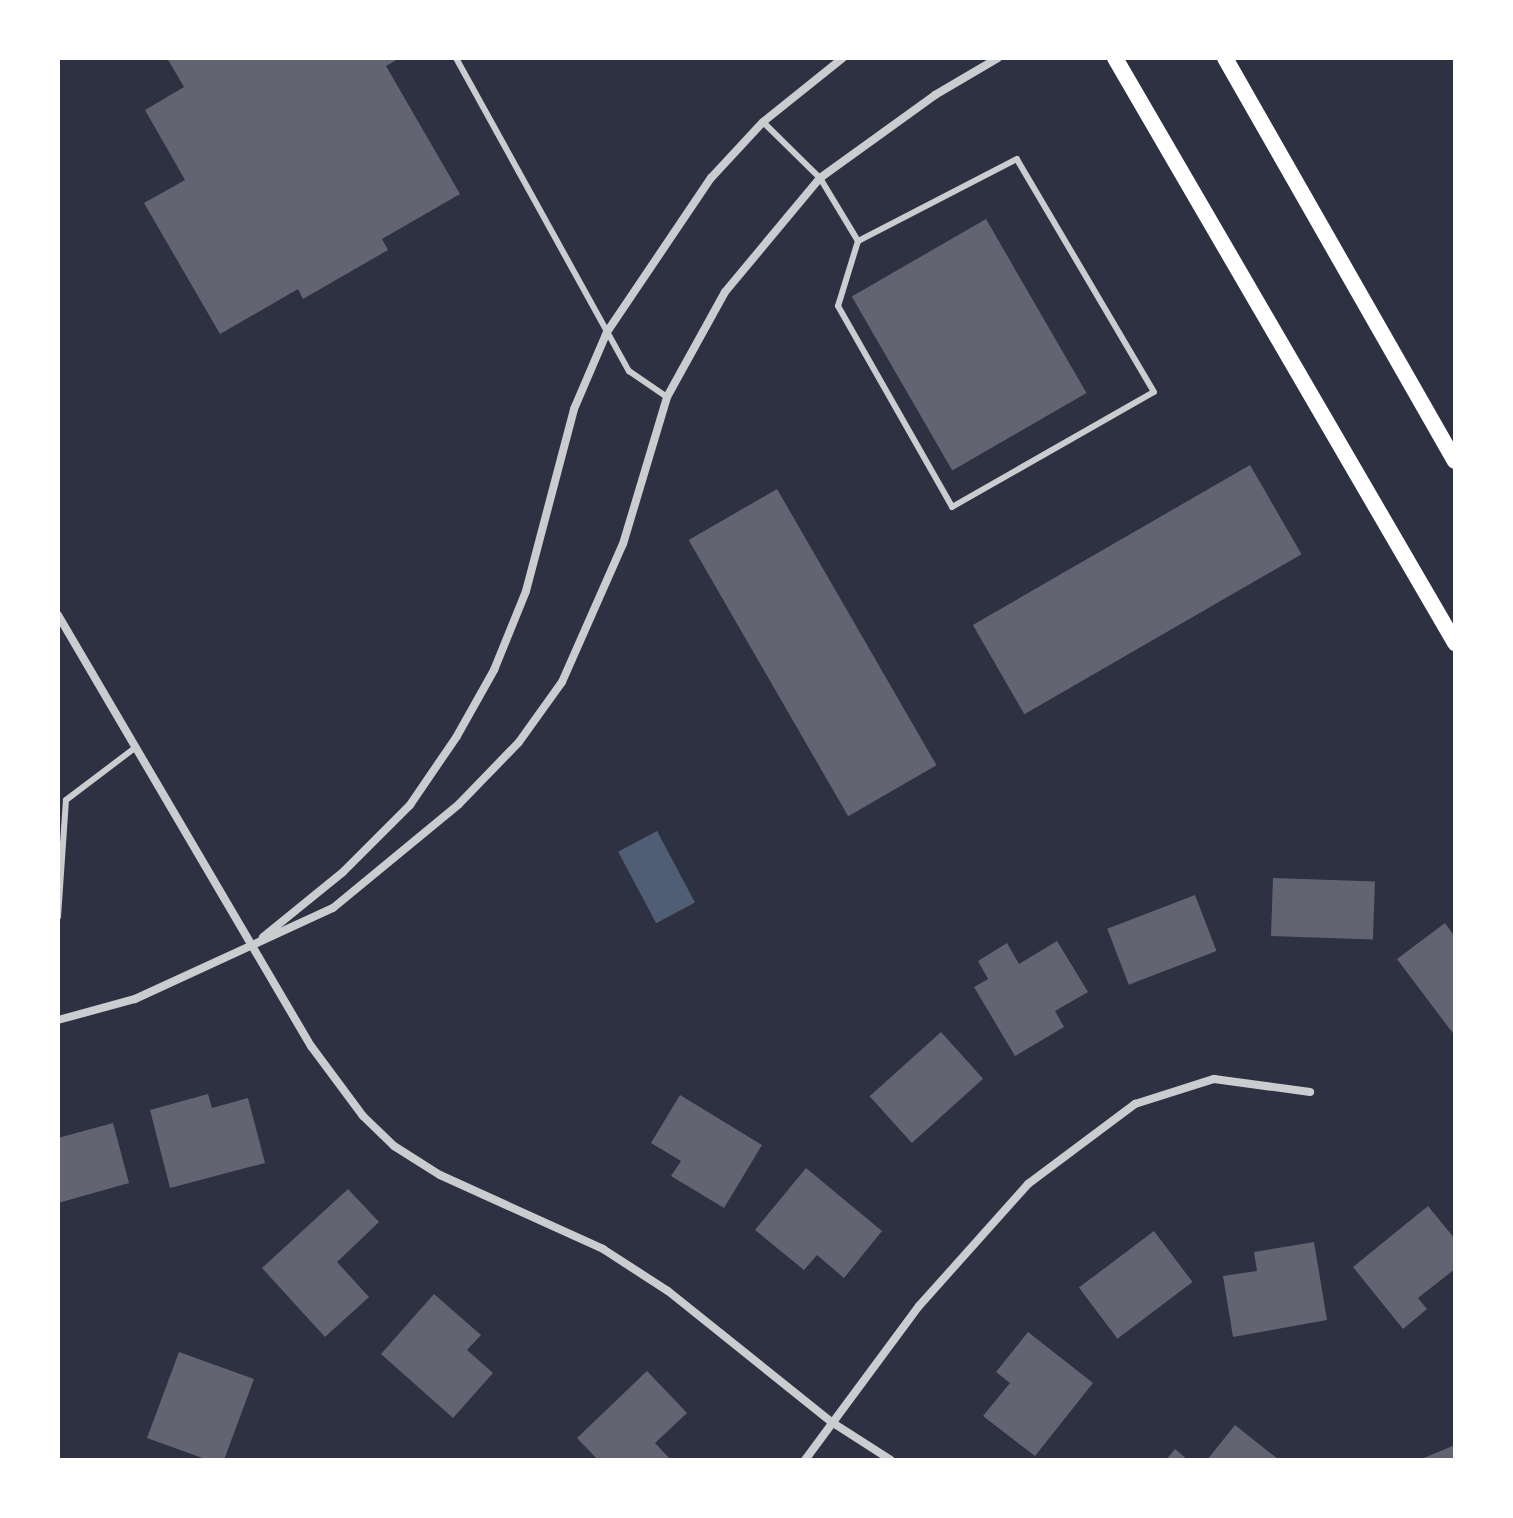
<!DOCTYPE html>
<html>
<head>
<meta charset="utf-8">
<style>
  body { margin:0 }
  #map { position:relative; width:1513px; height:1518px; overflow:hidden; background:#2d3142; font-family:Georgia,serif }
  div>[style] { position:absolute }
  .water>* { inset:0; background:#4f5d75; transform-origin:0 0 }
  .building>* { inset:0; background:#626471; transform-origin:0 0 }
  .service>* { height:6px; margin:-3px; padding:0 3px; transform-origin:3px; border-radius:3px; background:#caccd0 }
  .minor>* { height:8px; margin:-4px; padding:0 4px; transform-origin:4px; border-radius:4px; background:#caccd0 }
  .secondary>* { height:16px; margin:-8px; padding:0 8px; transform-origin:8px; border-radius:8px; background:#fff }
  span { translate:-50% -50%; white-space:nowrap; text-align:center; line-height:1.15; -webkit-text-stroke:6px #fff; paint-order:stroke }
  .frame { position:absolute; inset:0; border:60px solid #fff; pointer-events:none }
</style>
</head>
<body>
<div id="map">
  <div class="water">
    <i style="left:657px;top:831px;width:81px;height:44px;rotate:62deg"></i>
  </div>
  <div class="building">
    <i style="clip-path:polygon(167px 58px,400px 58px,386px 66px,460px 194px,382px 239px,388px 250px,303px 299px,298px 289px,220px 334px,144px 203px,185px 180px,145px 110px,184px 87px)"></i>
    <i style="left:986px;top:219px;width:201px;height:155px;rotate:60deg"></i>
    <i style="left:1250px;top:465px;width:103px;height:320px;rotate:60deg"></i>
    <i style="left:777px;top:489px;width:319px;height:102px;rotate:60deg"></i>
    <i style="left:1273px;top:878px;width:102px;height:58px;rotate:2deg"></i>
    <i style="left:1195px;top:895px;width:60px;height:94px;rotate:69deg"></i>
    <i style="clip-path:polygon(1445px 923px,1455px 937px,1455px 1036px,1397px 959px)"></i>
    <i style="clip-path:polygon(1057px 941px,1088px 992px,1055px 1011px,1064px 1027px,1015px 1056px,974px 987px,988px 979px,978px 961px,1007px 943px,1019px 964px)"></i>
    <i style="left:941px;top:1032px;width:63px;height:96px;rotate:48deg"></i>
    <i style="clip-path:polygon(208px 1094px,212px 1108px,248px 1098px,265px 1163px,170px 1188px,150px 1110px)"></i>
    <i style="clip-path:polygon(680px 1095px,762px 1145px,724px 1208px,671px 1176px,681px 1161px,651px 1143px)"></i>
    <i style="clip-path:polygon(113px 1123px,129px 1183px,58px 1203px,58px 1138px)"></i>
    <i style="clip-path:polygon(806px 1168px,882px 1231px,844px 1278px,817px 1255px,804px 1270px,755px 1230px)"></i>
    <i style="clip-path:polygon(348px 1189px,379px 1222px,337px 1262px,369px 1297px,325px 1337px,262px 1268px)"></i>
    <i style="clip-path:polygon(1428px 1206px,1455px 1239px,1455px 1269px,1418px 1298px,1427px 1309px,1403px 1329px,1353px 1267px)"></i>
    <i style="left:1154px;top:1231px;width:64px;height:94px;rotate:53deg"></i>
    <i style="clip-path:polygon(1314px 1242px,1327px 1320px,1233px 1337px,1223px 1276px,1257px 1271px,1254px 1252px)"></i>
    <i style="clip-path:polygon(434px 1294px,481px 1335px,467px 1350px,493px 1373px,453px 1418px,381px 1354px)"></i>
    <i style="clip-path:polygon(1028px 1332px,1093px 1383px,1035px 1456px,983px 1416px,1010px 1383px,996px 1372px)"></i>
    <i style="clip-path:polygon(179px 1352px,254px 1379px,224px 1460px,208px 1460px,147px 1438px)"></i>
    <i style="clip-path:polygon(647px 1371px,687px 1413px,655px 1443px,671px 1460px,598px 1460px,577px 1438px)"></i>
    <i style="clip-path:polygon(1235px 1425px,1279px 1460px,1207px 1460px)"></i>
    <i style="clip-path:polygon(1455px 1445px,1455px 1460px,1419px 1460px)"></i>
    <i style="clip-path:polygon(1175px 1449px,1188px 1460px,1166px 1460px)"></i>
  </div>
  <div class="service">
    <i style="left:456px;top:58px;width:358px;rotate:61.1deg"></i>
    <i style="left:629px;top:371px;width:46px;rotate:34.4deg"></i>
    <i style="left:763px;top:122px;width:80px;rotate:44.5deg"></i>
    <i style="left:820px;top:178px;width:74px;rotate:58.9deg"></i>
    <i style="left:858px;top:241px;width:68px;rotate:107.1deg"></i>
    <i style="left:838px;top:306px;width:231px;rotate:60.4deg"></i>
    <i style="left:952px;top:507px;width:232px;rotate:-29.7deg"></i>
    <i style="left:1154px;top:392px;width:270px;rotate:-120.5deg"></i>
    <i style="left:1017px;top:159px;width:179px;rotate:152.7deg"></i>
    <i style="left:58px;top:917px;width:117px;rotate:-86.1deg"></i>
    <i style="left:66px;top:800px;width:88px;rotate:-37.1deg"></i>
  </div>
  <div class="minor">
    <i style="left:58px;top:615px;width:500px;rotate:59.6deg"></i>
    <i style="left:311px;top:1046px;width:87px;rotate:53.4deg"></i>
    <i style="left:363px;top:1116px;width:43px;rotate:44.1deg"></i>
    <i style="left:394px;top:1146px;width:54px;rotate:32.2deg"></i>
    <i style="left:440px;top:1175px;width:179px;rotate:24.4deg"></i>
    <i style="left:603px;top:1249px;width:77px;rotate:32.9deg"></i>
    <i style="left:668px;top:1291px;width:208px;rotate:38.7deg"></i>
    <i style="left:830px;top:1421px;width:72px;rotate:32.6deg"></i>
    <i style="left:263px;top:937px;width:103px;rotate:-39.1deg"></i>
    <i style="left:343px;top:872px;width:95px;rotate:-45deg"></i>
    <i style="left:410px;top:805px;width:83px;rotate:-55.7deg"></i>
    <i style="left:457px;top:736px;width:76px;rotate:-60.7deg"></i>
    <i style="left:494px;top:670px;width:85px;rotate:-67.9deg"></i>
    <i style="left:526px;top:591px;width:188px;rotate:-75.2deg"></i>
    <i style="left:574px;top:409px;width:84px;rotate:-66.8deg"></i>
    <i style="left:607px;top:332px;width:186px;rotate:-56deg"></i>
    <i style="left:711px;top:178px;width:76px;rotate:-47.1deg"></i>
    <i style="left:763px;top:122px;width:102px;rotate:-38.7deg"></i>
    <i style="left:58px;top:1020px;width:80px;rotate:-15.3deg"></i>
    <i style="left:135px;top:999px;width:218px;rotate:-24.7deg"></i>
    <i style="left:333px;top:908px;width:163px;rotate:-39.5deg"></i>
    <i style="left:459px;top:804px;width:86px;rotate:-45.9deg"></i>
    <i style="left:519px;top:742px;width:74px;rotate:-54.4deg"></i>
    <i style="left:562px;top:682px;width:151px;rotate:-66.2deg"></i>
    <i style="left:623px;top:544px;width:153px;rotate:-73.3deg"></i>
    <i style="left:667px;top:397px;width:120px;rotate:-61.1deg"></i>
    <i style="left:725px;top:292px;width:148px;rotate:-50.2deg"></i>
    <i style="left:820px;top:178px;width:142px;rotate:-35.8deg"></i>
    <i style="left:935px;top:95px;width:73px;rotate:-30.4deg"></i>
    <i style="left:805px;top:1460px;width:192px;rotate:-53.5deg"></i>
    <i style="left:919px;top:1306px;width:164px;rotate:-48.2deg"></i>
    <i style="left:1028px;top:1184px;width:134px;rotate:-36.8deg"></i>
    <i style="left:1135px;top:1104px;width:83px;rotate:-17.6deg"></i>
    <i style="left:1214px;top:1079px;width:97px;rotate:7.7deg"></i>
  </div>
  <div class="secondary">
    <i style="left:1115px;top:58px;width:677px;rotate:59.83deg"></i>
    <i style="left:1225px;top:58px;width:464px;rotate:60.3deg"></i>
  </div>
  <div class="frame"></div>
</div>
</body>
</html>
